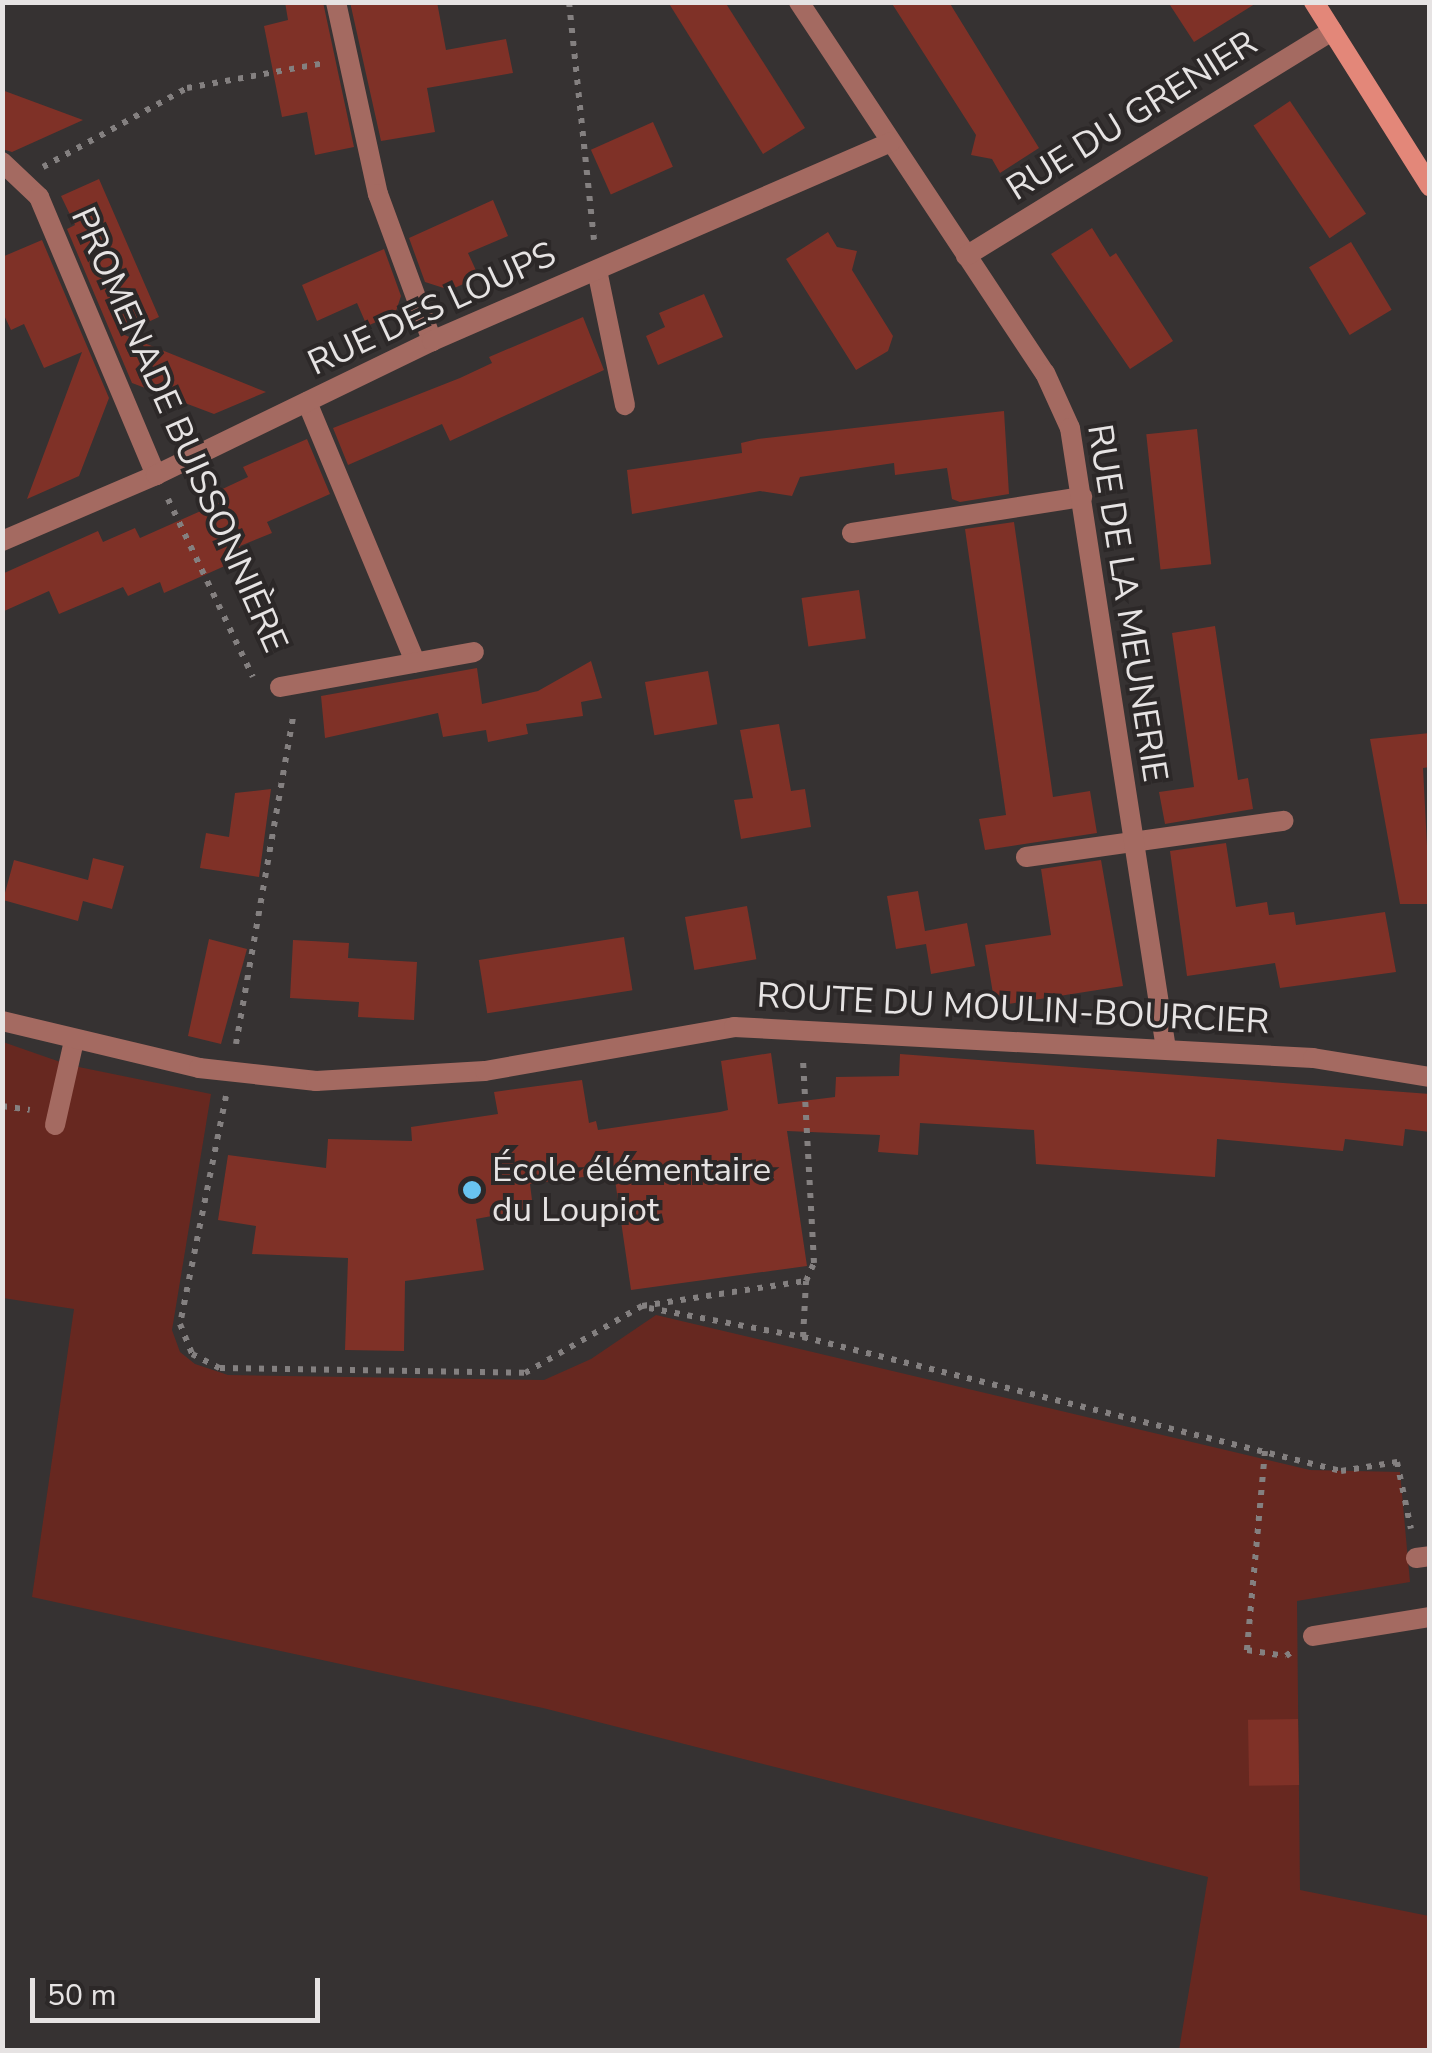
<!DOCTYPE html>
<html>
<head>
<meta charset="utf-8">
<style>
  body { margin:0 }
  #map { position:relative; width:1432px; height:2053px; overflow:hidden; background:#363232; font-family:"Nunito Sans",sans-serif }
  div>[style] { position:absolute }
  .green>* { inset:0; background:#672820 }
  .building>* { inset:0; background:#7f3127; transform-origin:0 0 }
  .path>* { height:6px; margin-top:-3px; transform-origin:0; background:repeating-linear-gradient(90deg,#848080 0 5px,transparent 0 13px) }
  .service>* { height:20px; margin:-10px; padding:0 10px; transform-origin:10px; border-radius:10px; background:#a46a61 }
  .minor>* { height:20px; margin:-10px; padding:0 10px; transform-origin:10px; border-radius:10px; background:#a46a61 }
  .secondary>* { height:20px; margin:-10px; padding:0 10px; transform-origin:10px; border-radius:10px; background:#e38779 }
  .dots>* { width:28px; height:28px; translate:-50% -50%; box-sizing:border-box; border:5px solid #2c2828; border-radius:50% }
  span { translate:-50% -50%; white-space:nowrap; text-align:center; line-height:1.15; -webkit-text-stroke:8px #2c2828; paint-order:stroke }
  .street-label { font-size:35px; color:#e6e3e3 }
  .poi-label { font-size:35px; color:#e6e3e3 }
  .left { translate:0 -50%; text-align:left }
  .frame { position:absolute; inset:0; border:5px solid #e6e3e3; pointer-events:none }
  .scale { position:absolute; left:30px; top:1978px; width:290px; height:45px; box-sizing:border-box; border:5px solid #e6e3e3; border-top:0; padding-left:12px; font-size:30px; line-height:35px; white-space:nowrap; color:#e6e3e3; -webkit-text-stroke:8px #2c2828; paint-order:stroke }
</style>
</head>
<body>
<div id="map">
  <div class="green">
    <i style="clip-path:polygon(3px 1042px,69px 1065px,211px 1094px,172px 1330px,180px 1352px,195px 1364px,228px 1375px,544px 1380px,591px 1359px,656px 1315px,1310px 1470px,1400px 1472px,1410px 1582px,1297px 1601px,1300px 1890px,1429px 1916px,1429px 2050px,1179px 2050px,1208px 1877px,543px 1708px,32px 1597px,74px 1309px,3px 1298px)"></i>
  </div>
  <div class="building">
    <i style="clip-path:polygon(285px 2px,323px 2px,354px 147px,315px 155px,307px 112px,282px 117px,264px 26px,288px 20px)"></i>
    <i style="clip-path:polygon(350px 2px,437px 2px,446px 50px,506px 39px,513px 73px,427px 88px,435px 132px,381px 141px)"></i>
    <i style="clip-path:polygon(668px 2px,725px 2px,805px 128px,763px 154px)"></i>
    <i style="clip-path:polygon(891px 2px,949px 2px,1039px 148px,1000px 173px,992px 159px,971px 155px,976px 135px)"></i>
    <i style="clip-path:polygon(1168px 2px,1258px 2px,1194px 42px)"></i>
    <i style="clip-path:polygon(2px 90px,83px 120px,12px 152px,2px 149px)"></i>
    <i style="left:1290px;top:101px;width:136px;height:44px;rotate:56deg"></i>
    <i style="left:653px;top:122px;width:49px;height:68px;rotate:66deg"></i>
    <i style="clip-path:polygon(99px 179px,159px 317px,122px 334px,266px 392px,214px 414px,132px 383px,67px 229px,75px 225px,61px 196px)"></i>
    <i style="clip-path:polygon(493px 200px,508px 236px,468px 253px,479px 277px,450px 290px,425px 282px,409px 238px)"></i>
    <i style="clip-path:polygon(1092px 228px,1110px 257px,1116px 253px,1173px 341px,1130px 369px,1051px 254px)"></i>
    <i style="clip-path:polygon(828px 232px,837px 247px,857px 251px,852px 270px,893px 336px,888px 351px,856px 370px,786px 259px)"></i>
    <i style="clip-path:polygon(42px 240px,109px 398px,79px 476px,27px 499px,82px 352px,44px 368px,24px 324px,11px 330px,2px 311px,2px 257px)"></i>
    <i style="left:1351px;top:242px;width:79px;height:49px;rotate:59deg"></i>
    <i style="clip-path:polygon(384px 249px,401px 296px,395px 314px,367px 326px,357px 303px,317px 321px,302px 285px)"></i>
    <i style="clip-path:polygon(704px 294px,723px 337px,658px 365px,646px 336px,665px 327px,659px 313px)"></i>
    <i style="clip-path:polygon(583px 317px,604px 370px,450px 441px,442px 424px,348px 465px,333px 428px,460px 378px,492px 363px,489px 357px)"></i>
    <i style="clip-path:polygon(1004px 411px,1009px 494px,960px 502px,952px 499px,947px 468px,895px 475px,894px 463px,800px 477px,792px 496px,760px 491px,632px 514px,627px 470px,742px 453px,741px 443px,758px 439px)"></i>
    <i style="left:1197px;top:429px;width:136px;height:51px;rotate:84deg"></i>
    <i style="clip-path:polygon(307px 439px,330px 494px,267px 522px,272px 533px,240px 546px,245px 557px,164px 593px,160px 582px,128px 596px,123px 587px,59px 614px,49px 591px,2px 612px,2px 574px,98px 531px,103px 542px,135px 528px,140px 538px,221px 502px,216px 492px,248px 477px,243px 467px)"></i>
    <i style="clip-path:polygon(1014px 522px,1053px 797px,1090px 791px,1097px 833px,985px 850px,979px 819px,1006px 815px,965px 529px)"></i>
    <i style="left:859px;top:590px;width:49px;height:58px;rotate:82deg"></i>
    <i style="clip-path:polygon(1215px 626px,1238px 780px,1248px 778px,1253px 809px,1165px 824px,1159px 792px,1194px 787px,1172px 633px)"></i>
    <i style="clip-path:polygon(591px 661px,602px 698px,581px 702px,583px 716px,526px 724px,528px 734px,488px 742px,486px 730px,443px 737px,438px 713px,325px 738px,321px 696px,477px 668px,482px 704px,538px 691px)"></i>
    <i style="left:708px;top:671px;width:54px;height:64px;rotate:80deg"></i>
    <i style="clip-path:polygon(779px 724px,791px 791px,805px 789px,811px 827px,741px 839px,734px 800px,753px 798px,740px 730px)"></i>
    <i style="clip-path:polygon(1430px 733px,1430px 767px,1423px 768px,1430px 904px,1400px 904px,1370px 739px)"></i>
    <i style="clip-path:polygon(271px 789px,259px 877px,200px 868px,206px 833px,229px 837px,235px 793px)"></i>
    <i style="clip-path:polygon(1226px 843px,1236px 907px,1267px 902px,1269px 915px,1294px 912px,1296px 925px,1385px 912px,1396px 972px,1280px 988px,1275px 963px,1187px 976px,1170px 851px)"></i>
    <i style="clip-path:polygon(93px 858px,124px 866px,112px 909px,83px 901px,78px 921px,3px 900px,14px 860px,88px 880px)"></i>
    <i style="clip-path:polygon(1101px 860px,1123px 986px,995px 1006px,985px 945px,1051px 935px,1041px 869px)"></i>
    <i style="clip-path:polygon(918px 891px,925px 931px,967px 923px,975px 966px,931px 974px,926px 944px,896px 949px,887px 896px)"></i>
    <i style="left:747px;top:906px;width:54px;height:63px;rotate:80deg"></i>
    <i style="left:624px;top:937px;width:54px;height:147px;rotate:81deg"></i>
    <i style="clip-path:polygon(209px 939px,247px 949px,221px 1044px,188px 1036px)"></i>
    <i style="clip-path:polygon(293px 940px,349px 943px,348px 958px,417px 962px,414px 1020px,358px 1017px,359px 1002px,290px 998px)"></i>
    <i style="clip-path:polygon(771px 1053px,778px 1104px,835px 1097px,836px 1077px,899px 1076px,900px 1054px,1430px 1094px,1430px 1132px,1405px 1129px,1403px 1146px,1345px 1139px,1343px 1151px,1217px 1139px,1215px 1177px,1036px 1164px,1034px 1130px,920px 1123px,918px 1155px,878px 1152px,880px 1135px,787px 1131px,807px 1266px,631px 1290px,614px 1173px,530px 1184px,533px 1208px,476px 1219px,484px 1270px,405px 1281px,404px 1351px,345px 1350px,348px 1258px,252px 1254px,256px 1226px,218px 1220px,228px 1155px,326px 1168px,328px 1139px,412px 1141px,411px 1127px,498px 1114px,494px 1092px,582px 1080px,589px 1123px,596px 1121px,598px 1130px,720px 1112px,728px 1110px,721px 1061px)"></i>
    <i style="left:1298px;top:1719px;width:66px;height:50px;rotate:89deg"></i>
  </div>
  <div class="path">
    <i style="left:569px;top:2px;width:239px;rotate:84deg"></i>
    <i style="left:43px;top:167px;width:164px;rotate:-28.7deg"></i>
    <i style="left:187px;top:88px;width:139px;rotate:-10.3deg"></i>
    <i style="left:168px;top:499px;width:197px;rotate:64.5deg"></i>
    <i style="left:236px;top:1044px;width:337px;rotate:-80.1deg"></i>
    <i style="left:226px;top:1096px;width:233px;rotate:101.4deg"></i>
    <i style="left:180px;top:1324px;width:32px;rotate:68deg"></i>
    <i style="left:192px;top:1354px;width:31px;rotate:27deg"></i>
    <i style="left:220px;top:1368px;width:305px;rotate:0.9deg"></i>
    <i style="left:525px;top:1373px;width:135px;rotate:-29.8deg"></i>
    <i style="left:642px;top:1306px;width:166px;rotate:-8.7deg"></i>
    <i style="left:806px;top:1281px;width:20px;rotate:-66deg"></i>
    <i style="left:814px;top:1263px;width:206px;rotate:-93.1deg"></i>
    <i style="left:2px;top:1106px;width:28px;rotate:8deg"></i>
    <i style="left:649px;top:1308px;width:157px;rotate:10.7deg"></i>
    <i style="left:803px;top:1337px;width:554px;rotate:13.99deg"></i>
    <i style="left:1341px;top:1471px;width:57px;rotate:-9.1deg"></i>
    <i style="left:1397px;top:1462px;width:68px;rotate:78.2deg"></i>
    <i style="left:803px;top:1337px;width:56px;rotate:-86.9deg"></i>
    <i style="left:1265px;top:1451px;width:200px;rotate:95.2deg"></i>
    <i style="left:1247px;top:1650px;width:39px;rotate:9deg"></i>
    <i style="left:1286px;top:1656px;width:10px;rotate:-37deg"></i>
  </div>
  <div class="service">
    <i style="left:2px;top:162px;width:51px;rotate:43.4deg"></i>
    <i style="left:39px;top:197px;width:302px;rotate:67.2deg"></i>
    <i style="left:597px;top:270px;width:138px;rotate:78.3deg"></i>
    <i style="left:307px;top:402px;width:282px;rotate:67.4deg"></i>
    <i style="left:852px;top:533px;width:233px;rotate:-8.9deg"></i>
    <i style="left:280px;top:687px;width:197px;rotate:-10.2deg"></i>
    <i style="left:1026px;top:857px;width:260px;rotate:-8deg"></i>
    <i style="left:55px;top:1125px;width:86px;rotate:-77.3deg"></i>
    <i style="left:1416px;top:1558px;width:14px;rotate:-8deg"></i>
  </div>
  <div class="minor">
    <i style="left:336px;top:2px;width:197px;rotate:77.7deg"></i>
    <i style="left:378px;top:194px;width:157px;rotate:69.8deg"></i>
    <i style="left:799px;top:2px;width:445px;rotate:56.5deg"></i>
    <i style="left:1045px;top:373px;width:60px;rotate:65.6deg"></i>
    <i style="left:1070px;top:428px;width:628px;rotate:81.21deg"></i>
    <i style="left:966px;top:256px;width:430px;rotate:-31.6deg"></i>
    <i style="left:2px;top:541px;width:168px;rotate:-23.2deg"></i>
    <i style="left:156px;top:475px;width:307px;rotate:-25.9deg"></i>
    <i style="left:432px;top:341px;width:500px;rotate:-23.44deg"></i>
    <i style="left:2px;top:1021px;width:203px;rotate:13.4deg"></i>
    <i style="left:199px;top:1068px;width:118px;rotate:6.3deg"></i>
    <i style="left:316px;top:1081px;width:169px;rotate:-3.4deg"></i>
    <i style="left:485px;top:1071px;width:253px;rotate:-10deg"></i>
    <i style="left:734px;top:1027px;width:580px;rotate:3.06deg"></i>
    <i style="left:1313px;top:1058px;width:119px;rotate:9.2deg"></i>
    <i style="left:1313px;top:1636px;width:119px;rotate:-9.2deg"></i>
  </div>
  <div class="secondary">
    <i style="left:1314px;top:2px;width:218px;rotate:57.8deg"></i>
  </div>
  <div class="dots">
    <i style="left:472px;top:1190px;background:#69c4f1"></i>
  </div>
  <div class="street-label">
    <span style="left:1132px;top:116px;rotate:-32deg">RUE DU GRENIER</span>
    <span style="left:432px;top:309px;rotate:-25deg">RUE DES LOUPS</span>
    <span style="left:179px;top:430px;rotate:66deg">PROMENADE BUISSONNIÈRE</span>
    <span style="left:1127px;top:603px;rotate:81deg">RUE DE LA MEUNERIE</span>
    <span style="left:1013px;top:1009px;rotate:3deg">ROUTE DU MOULIN-BOURCIER</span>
  </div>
  <div class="poi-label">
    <span class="left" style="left:492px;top:1190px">École élémentaire<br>du Loupiot</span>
  </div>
  <div class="frame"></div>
  <div class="scale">50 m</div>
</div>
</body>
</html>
